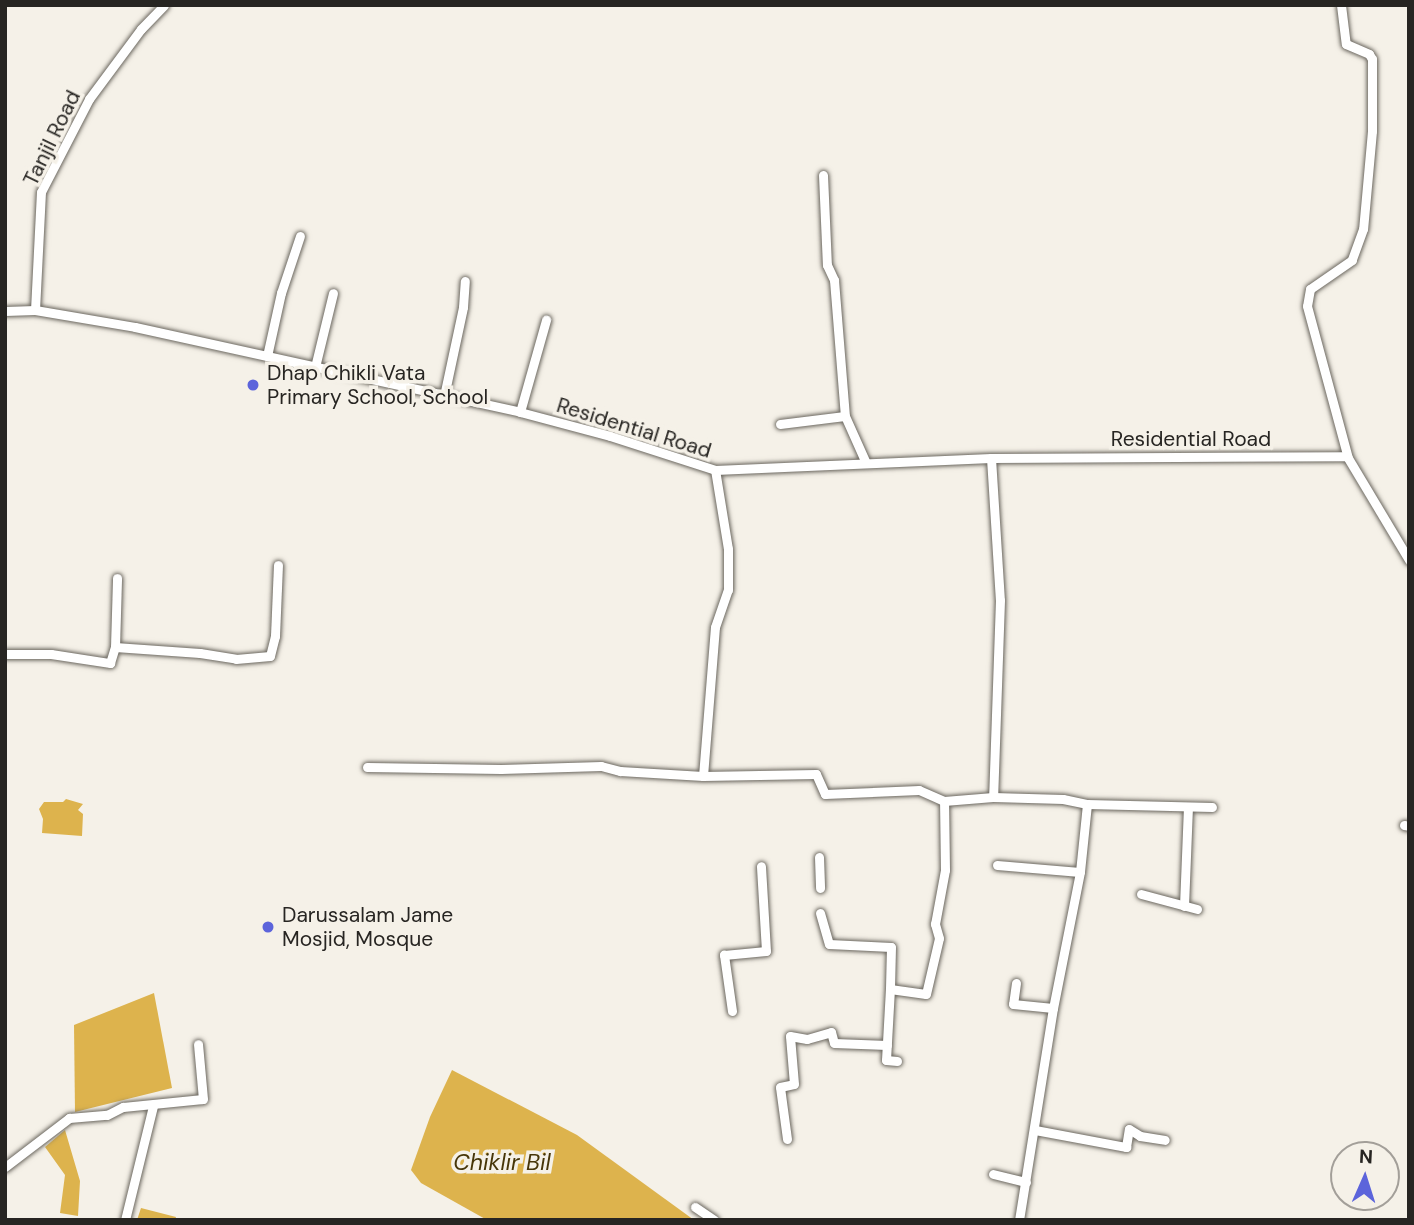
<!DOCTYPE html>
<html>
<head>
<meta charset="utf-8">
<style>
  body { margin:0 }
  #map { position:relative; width:1414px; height:1225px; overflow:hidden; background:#f5f1e8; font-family:"DM Sans",sans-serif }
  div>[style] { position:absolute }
  .water>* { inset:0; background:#ddb34d }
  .roads { filter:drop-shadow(0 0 2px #6b675f) drop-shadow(0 0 2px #6b675f) }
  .minor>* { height:9px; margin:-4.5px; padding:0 4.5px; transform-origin:4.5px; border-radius:4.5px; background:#fff }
  .dots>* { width:19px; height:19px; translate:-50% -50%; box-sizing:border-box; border:4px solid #f5f1e8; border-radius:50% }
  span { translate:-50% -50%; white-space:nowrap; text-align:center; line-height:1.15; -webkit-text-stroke:7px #f5f1e8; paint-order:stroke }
  .street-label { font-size:21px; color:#272522 }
  .poi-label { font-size:21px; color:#272522 }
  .left { translate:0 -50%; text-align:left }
  .water-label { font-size:23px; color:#473609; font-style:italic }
  .frame { position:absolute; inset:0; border:7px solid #272522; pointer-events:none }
  .north { position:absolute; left:1330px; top:1141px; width:70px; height:70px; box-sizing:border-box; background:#f5f1e8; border:2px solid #a39f99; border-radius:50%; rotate:3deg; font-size:19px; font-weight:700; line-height:28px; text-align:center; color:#272522 }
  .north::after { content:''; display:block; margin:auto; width:24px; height:32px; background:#5c64db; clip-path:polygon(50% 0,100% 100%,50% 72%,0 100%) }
</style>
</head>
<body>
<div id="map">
  <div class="water">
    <i style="clip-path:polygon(66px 799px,83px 804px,78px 810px,83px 814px,82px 836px,42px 833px,43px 819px,39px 809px,44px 802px,63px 802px)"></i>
    <i style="clip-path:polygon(154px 993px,172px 1088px,75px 1112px,74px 1025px)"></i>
    <i style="clip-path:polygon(452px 1070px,577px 1135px,694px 1220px,487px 1220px,421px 1183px,411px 1170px,430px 1117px)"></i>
    <i style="clip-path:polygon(65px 1130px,80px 1181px,78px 1216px,60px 1213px,65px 1175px,45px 1147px)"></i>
    <i style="clip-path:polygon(141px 1208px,176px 1217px,175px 1220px,137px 1220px)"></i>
  </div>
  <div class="roads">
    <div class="minor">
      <i style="left:1341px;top:5px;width:39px;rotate:83deg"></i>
      <i style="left:1346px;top:44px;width:25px;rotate:23deg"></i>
      <i style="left:1369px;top:54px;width:6px;rotate:59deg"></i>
      <i style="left:1372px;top:59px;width:72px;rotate:90deg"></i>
      <i style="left:1372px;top:131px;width:98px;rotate:95.2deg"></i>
      <i style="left:1363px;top:229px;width:33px;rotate:110deg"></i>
      <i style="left:1352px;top:260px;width:51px;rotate:145.4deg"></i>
      <i style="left:1310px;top:289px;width:17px;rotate:100deg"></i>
      <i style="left:1307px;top:306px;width:157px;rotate:74.9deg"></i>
      <i style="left:1348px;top:458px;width:119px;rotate:59.1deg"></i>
      <i style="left:823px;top:175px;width:90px;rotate:87.5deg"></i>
      <i style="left:827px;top:265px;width:17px;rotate:65deg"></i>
      <i style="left:834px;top:280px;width:136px;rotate:85.4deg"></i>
      <i style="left:845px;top:416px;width:51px;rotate:65.9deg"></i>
      <i style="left:35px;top:310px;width:118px;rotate:-87.1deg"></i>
      <i style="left:41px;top:192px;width:105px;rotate:-62.7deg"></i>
      <i style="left:89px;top:99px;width:87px;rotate:-53.4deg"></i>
      <i style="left:141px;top:29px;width:33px;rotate:-46deg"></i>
      <i style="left:5px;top:311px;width:30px;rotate:-2deg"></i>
      <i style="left:35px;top:310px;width:101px;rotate:9.6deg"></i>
      <i style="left:135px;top:327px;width:394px;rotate:12.4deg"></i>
      <i style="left:520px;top:412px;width:93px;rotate:14.9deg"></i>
      <i style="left:610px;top:436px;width:110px;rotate:17.9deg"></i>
      <i style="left:715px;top:470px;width:276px;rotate:-2.5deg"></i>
      <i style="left:991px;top:458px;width:356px;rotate:-0.3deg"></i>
      <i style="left:267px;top:356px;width:65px;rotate:-77.5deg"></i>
      <i style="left:281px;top:293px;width:60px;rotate:-71.6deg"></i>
      <i style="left:315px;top:367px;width:76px;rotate:-76.3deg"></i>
      <i style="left:444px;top:396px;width:91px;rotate:-77.9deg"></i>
      <i style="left:463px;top:307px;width:26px;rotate:-86deg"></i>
      <i style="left:520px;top:412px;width:96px;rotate:-74.2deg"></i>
      <i style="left:780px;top:424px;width:65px;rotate:-7deg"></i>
      <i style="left:991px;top:458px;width:142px;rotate:86.4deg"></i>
      <i style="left:1000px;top:600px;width:197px;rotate:92deg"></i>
      <i style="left:993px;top:797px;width:70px;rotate:1.6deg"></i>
      <i style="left:1063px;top:799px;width:25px;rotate:12deg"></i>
      <i style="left:1087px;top:804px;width:68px;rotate:95.9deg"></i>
      <i style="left:1080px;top:872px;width:139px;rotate:101.2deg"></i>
      <i style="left:1053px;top:1008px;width:215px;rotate:99.1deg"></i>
      <i style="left:115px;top:647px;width:85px;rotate:4deg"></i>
      <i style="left:200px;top:653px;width:36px;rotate:9deg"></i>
      <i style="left:236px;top:659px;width:34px;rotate:-5deg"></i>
      <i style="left:270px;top:656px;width:21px;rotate:-76deg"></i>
      <i style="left:275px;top:636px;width:71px;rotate:-87.6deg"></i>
      <i style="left:5px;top:654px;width:46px"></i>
      <i style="left:51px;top:654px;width:60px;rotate:8.7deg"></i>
      <i style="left:110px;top:663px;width:17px;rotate:-73deg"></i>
      <i style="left:115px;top:647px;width:69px;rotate:-88.3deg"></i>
      <i style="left:367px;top:767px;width:134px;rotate:0.9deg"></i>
      <i style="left:501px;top:769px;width:100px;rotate:-1.7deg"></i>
      <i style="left:601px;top:766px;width:20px;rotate:15deg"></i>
      <i style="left:620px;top:771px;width:83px;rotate:3.4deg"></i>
      <i style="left:703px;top:776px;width:113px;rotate:-1deg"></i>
      <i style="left:816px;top:774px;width:22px;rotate:66deg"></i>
      <i style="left:825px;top:794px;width:94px;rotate:-2.4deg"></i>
      <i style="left:919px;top:790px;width:27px;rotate:24deg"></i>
      <i style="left:944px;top:801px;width:49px;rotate:-4.7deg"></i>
      <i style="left:703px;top:776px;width:149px;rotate:-85.4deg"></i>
      <i style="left:715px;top:627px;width:39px;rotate:-71deg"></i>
      <i style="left:728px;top:590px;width:41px;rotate:-90deg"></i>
      <i style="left:728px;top:549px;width:80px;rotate:-99.3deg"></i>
      <i style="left:1087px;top:804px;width:125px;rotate:1.4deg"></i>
      <i style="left:1404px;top:825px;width:5px;rotate:11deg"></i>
      <i style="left:819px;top:857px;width:31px;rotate:88deg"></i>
      <i style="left:997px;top:865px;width:83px;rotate:4.8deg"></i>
      <i style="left:1141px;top:894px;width:58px;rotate:15deg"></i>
      <i style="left:1184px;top:906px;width:99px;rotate:-87.7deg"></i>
      <i style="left:820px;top:913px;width:32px;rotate:74deg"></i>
      <i style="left:829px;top:944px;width:62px;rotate:2.8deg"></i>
      <i style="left:891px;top:947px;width:42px;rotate:91.4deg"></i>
      <i style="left:1016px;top:983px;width:21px;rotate:98deg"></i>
      <i style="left:1013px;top:1004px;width:40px;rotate:5.7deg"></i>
      <i style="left:732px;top:1011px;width:57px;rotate:-98.1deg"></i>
      <i style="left:724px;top:955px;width:42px;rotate:-5.4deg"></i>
      <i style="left:766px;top:951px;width:85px;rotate:-93.4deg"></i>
      <i style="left:897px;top:1061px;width:11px;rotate:-175deg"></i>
      <i style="left:886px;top:1060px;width:71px;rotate:-86.8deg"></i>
      <i style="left:890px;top:989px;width:36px;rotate:8deg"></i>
      <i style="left:926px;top:994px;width:57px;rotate:-76.9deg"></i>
      <i style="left:939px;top:938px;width:15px;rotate:-106deg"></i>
      <i style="left:935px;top:924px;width:55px;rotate:-79.5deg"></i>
      <i style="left:945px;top:870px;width:69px;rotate:-90.8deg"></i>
      <i style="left:1035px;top:1130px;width:93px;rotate:10.6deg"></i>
      <i style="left:1126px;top:1147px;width:18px;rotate:-81deg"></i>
      <i style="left:1129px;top:1129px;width:13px;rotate:32deg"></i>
      <i style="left:1140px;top:1136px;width:25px;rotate:9deg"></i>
      <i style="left:787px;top:1139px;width:52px;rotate:-97.7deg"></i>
      <i style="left:780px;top:1087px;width:14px;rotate:-12deg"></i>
      <i style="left:794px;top:1084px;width:48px;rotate:-94.8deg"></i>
      <i style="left:790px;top:1036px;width:17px;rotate:10deg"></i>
      <i style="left:807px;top:1039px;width:25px;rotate:-16deg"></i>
      <i style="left:831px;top:1032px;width:11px;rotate:75deg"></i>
      <i style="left:834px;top:1043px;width:53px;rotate:2.2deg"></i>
      <i style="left:5px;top:1167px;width:81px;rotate:-37.4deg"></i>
      <i style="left:69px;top:1118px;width:38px;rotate:-5deg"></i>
      <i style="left:107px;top:1115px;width:18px;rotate:-27deg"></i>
      <i style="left:123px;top:1107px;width:80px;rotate:-5.7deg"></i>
      <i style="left:203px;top:1099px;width:55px;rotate:-95.2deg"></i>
      <i style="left:993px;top:1174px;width:34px;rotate:14deg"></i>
      <i style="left:695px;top:1207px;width:23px;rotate:34deg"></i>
      <i style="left:125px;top:1220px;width:117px;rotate:-76.2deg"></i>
    </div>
  </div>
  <div class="dots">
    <i style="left:253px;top:385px;background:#5c64db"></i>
    <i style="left:268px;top:927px;background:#5c64db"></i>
  </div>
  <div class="street-label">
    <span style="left:52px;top:138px;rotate:-64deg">Tanjil Road</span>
    <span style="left:634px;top:428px;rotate:17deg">Residential Road</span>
    <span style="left:1191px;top:439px">Residential Road</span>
  </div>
  <div class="poi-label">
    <span class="left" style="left:267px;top:385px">Dhap Chikli Vata<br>Primary School, School</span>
    <span class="left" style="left:282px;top:927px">Darussalam Jame<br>Mosjid, Mosque</span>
  </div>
  <div class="water-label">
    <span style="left:502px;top:1162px">Chiklir Bil</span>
  </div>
  <div class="frame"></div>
  <div class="north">N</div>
</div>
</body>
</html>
